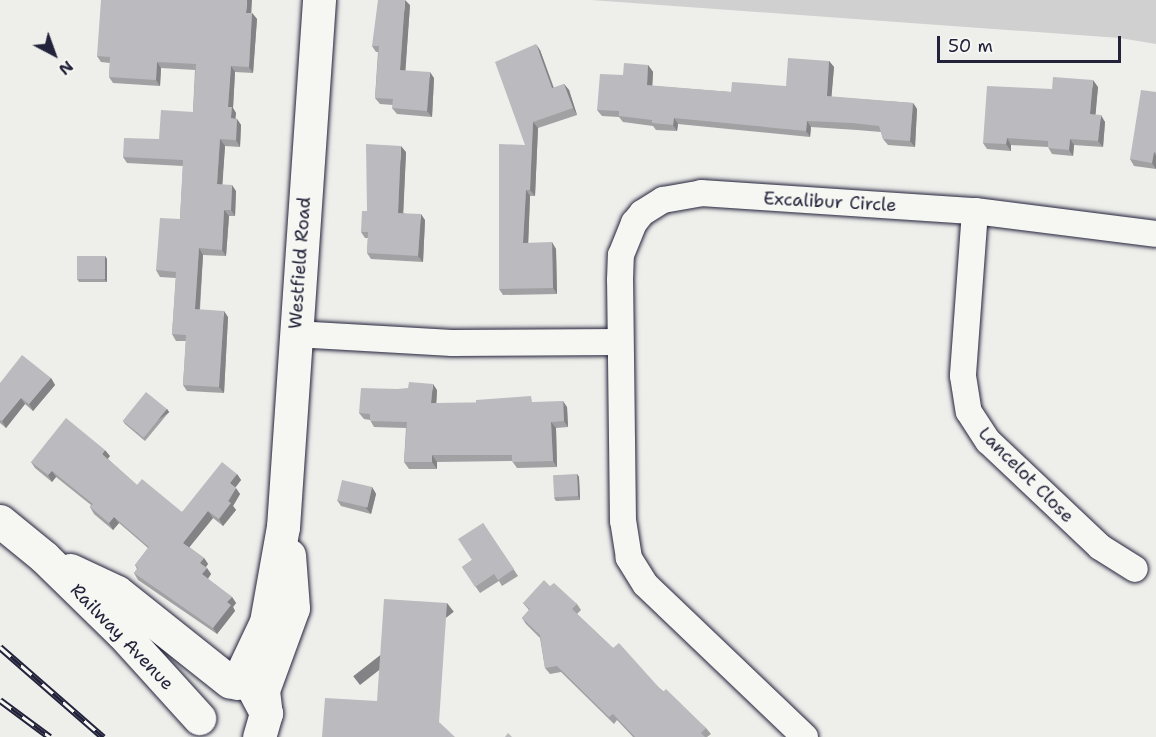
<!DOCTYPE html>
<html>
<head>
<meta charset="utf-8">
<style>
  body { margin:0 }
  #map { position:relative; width:1156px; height:737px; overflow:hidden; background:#eeeeeb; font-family:"Shantell Sans",sans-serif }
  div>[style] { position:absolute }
  .green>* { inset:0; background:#d0d0d1 }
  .roads { filter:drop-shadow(0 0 2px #22223b) drop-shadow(0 0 2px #22223b) }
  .minor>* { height:26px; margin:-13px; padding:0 13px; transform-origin:13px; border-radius:13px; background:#f6f6f2 }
  .secondary>* { height:33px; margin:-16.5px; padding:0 16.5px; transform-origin:16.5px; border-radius:16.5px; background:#f6f6f2 }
  .rail>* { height:7px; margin-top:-3.5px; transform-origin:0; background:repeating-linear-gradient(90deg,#f6f6f2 0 14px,#22223b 0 28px); box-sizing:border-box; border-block:2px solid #22223b }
  .wall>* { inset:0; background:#a1a1a4 }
  .shaded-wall>* { inset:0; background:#838386; transform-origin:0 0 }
  .building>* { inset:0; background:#bbbbbf; transform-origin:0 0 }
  span { translate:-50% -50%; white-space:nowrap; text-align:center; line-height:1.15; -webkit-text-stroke:4.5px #f6f6f2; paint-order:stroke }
  .street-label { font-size:18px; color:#22223b }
  .north { position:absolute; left:24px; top:24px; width:60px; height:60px; -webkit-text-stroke:4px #f6f6f2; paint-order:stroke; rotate:139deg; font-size:16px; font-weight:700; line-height:24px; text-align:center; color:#22223b }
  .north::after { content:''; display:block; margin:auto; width:21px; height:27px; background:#22223b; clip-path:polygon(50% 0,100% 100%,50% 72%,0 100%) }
  .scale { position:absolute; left:937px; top:36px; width:184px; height:27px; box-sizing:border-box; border:3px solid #22223b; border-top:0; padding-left:8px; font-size:18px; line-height:21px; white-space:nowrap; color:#22223b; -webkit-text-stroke:4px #f6f6f2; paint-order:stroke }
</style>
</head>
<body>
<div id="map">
  <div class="green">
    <i style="clip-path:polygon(591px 0,1156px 0,1156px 44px,1120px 38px)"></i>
  </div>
  <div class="roads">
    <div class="minor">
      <i style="left:975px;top:211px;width:165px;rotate:94.2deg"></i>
      <i style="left:963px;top:376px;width:36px;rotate:81deg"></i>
      <i style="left:969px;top:412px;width:35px;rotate:57deg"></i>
      <i style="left:988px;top:441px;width:154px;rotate:43.4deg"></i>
      <i style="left:1100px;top:547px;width:41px;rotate:32.2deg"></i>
      <i style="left:295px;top:334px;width:157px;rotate:3.3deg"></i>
      <i style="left:452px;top:343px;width:168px;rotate:-0.3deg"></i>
      <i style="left:805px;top:737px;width:221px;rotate:-136.3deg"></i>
      <i style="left:645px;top:584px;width:31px;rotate:-122deg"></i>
      <i style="left:629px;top:558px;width:37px;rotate:-99deg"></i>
      <i style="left:623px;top:521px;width:241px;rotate:-90.7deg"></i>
      <i style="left:620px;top:280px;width:25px;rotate:-88deg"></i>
      <i style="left:621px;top:255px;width:35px;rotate:-68deg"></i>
      <i style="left:634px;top:223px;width:13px;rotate:-51deg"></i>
      <i style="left:642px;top:213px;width:25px;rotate:-32deg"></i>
      <i style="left:663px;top:200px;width:39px;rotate:-10deg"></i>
      <i style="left:701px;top:193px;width:275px;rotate:3.8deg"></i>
      <i style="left:975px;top:211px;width:182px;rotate:7.2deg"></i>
    </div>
    <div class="secondary">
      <i style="left:0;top:521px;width:57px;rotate:39.3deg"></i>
      <i style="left:44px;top:557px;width:109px;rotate:44.3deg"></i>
      <i style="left:122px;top:633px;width:115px;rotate:47.8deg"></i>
      <i style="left:70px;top:570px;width:52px;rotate:25.1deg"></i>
      <i style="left:117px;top:592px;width:144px;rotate:38.5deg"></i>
      <i style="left:237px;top:683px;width:68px;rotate:-64.6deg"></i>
      <i style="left:266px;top:622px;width:97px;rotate:-79.9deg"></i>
      <i style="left:283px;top:527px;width:528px;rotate:-86.09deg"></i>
      <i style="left:254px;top:690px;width:26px;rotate:62deg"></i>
      <i style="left:266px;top:713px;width:25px;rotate:106deg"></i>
      <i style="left:265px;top:707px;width:17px;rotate:-97deg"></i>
      <i style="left:263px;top:690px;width:87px;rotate:-69.9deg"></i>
      <i style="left:293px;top:608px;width:53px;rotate:-94.3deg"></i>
    </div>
  </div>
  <div class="rail">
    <i style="left:0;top:647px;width:137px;rotate:41.1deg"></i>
    <i style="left:0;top:700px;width:62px;rotate:36.5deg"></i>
  </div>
  <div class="wall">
    <i style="clip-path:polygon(410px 5px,405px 71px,434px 78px,432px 117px,397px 114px,392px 108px,393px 105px,380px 104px,375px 98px,378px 52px,376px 52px,372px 46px)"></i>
    <i style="clip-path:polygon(251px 13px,252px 13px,257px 19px,253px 73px,235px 72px,233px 108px,236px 113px,235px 118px,237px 119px,241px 125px,240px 147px,225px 146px,222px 185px,236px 191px,235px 216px,229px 216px,226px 256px,203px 255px,200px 310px,228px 317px,224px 393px,187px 391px,183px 385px,186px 341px,176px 341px,172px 334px,176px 278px,160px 277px,156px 270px,180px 219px,183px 166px,127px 163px,123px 157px,159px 139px,193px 112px,195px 70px,161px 68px,160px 86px,113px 83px,109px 77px,110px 63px,101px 62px,97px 56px)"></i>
    <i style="clip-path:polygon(540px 50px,554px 88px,564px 84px,569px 90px,577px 115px,538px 128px,535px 196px,530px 196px,528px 243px,556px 249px,557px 294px,503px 295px,499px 289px,525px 145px)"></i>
    <i style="clip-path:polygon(829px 61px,834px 67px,831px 97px,913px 103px,917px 109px,915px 147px,888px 145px,883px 139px,881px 132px,857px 130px,811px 127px,810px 137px,678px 124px,677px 131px,656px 130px,653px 126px,623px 122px,619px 117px,602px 116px,597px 110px,623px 75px,648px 65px,653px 72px,652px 86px,731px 92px,786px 86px)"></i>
    <i style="clip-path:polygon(1098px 87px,1095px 115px,1105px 122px,1103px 147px,1074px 145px,1073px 156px,1052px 154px,1048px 147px,1011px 145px,1011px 151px,987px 149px,983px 143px,1052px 89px)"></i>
    <i style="clip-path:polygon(1156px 92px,1156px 169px,1134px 166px,1130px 159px)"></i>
    <i style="clip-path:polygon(406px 152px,403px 213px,425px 220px,423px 262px,371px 259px,367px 253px,368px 238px,365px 238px,361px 232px,367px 211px)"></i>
    <i style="clip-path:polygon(105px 256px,107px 259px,107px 282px,79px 282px,77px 279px)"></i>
    <i style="clip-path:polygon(51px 378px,55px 385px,33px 411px,25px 404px,6px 428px,0 423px,0 383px)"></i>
    <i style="clip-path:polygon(397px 389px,437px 390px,436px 403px,536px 402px,567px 407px,568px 427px,556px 428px,557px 467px,517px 468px,512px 461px,437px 462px,437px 469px,409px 469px,404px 462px,406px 428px,374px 427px,370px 420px,364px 419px,359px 413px)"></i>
    <i style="clip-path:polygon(167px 409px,169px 412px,145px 441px,125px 424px,123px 421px)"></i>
    <i style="clip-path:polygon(110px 456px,108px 459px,137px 485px,182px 512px,237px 474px,241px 480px,235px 488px,240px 494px,233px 506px,236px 510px,223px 526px,213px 518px,189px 547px,204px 558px,208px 564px,206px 567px,211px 574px,208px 579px,232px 597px,236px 603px,233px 607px,235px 611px,217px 634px,138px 580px,134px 573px,137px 569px,135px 565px,148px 548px,119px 523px,113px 530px,94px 514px,90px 507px,91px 505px,56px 477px,52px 482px,35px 468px,31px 462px)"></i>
    <i style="clip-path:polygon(577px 474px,579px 477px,580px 500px,556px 501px,554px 498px)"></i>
    <i style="clip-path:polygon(372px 487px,376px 494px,371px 514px,341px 506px,337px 500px)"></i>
    <i style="clip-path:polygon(483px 523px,518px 576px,502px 586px,499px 581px,480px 593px,462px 567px,472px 560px)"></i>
    <i style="clip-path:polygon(550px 586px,577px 604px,581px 610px,577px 614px,613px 648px,706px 728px,711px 734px,707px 737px,633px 737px,617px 720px,614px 724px,561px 672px,550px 674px,545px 668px,540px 638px,526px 624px,522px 618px,529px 610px,523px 603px)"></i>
  </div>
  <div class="shaded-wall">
    <i style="clip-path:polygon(247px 0,252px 0,251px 19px,246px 13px)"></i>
    <i style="clip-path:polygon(405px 0,410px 5px,405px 77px,400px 70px)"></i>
    <i style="clip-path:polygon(252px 13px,257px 19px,253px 73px,249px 67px)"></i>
    <i style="clip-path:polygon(536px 44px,540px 50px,556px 95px,552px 88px)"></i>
    <i style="clip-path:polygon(829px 61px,834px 67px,831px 103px,827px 96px)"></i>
    <i style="clip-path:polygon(157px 62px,161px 68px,160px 86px,156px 80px)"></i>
    <i style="clip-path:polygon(648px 65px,653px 72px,652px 92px,647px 85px)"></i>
    <i style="clip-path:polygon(231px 66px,235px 72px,233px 108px,236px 113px,235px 124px,231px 118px,228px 107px)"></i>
    <i style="clip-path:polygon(430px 72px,434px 78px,432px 117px,427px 111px)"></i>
    <i style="clip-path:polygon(1093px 80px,1098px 87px,1095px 121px,1090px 114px)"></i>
    <i style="clip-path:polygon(564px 84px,569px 90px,577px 115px,573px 108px)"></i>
    <i style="clip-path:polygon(913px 103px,917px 109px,915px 147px,910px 141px)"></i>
    <i style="clip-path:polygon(1101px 115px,1105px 122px,1103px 147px,1098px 141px)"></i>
    <i style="clip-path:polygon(674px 118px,678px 124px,677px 131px,673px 125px)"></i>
    <i style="clip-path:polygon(237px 119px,241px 125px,240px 147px,236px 140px)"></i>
    <i style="clip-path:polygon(807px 121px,811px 127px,810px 137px,806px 131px)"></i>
    <i style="clip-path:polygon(533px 122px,538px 128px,535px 196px,530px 190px)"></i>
    <i style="clip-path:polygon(1007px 138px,1011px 145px,1011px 151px,1006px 144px)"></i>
    <i style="clip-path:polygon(220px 139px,225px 146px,222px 191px,217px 184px)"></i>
    <i style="clip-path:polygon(1070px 139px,1074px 145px,1073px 156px,1069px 150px)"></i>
    <i style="clip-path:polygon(401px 146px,406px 152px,403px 219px,398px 213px)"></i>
    <i style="clip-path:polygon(1154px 152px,1156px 156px,1156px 169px,1152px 163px)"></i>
    <i style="clip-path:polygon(232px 185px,236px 191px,235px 216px,231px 210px)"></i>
    <i style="clip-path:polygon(526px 190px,530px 196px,528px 249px,523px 243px)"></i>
    <i style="clip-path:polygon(224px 210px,229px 216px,226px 256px,222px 250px)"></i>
    <i style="clip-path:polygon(421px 214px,425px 220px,423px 262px,418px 256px)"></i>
    <i style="clip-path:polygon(552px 242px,556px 249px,557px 294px,553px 288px)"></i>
    <i style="clip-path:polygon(199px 248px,203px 255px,199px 316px,195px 309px)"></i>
    <i style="clip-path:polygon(105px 256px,107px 259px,107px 282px,104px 279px)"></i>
    <i style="clip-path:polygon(224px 311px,228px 317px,224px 393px,219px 387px)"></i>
    <i style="clip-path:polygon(51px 378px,55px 385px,33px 411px,29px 404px)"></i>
    <i style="clip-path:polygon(433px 384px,437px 390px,436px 410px,431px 403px)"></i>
    <i style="clip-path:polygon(21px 398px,25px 404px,6px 428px,2px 421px)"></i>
    <i style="clip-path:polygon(563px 401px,567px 407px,568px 427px,564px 421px)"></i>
    <i style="left:167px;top:409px;width:4px;height:38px;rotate:56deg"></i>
    <i style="clip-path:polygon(551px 422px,556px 428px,557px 467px,553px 461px)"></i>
    <i style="clip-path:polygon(105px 450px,110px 456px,106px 460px,102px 454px)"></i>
    <i style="clip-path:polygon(432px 455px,437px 462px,437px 469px,432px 462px)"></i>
    <i style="clip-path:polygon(52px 471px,56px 477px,52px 482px,48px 475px)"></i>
    <i style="clip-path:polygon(237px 474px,241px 480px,234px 489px,230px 483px)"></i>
    <i style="clip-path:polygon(577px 474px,579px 477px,580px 500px,578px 496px)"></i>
    <i style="clip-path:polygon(372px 487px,376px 494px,371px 514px,366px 508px)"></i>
    <i style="clip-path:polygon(236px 488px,240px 494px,233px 506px,236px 510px,223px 526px,219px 519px)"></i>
    <i style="clip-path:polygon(208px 511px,213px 518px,188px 549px,183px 543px)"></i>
    <i style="clip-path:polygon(114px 517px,119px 523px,113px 530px,109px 523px)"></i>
    <i style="clip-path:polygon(204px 558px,208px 564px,204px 569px,200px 563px)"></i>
    <i style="clip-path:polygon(207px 568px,211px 574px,206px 581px,202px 574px)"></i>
    <i style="clip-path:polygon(232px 597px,236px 603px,233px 607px,235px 611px,217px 634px,213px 628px,227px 602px)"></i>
    <i style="left:447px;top:603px;width:11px;height:119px;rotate:52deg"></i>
  </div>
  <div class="building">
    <i style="clip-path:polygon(101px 0,247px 0,246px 13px,252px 13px,249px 67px,231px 66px,228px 107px,232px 107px,231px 118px,237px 119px,236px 140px,220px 139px,217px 184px,232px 185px,231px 210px,224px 210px,222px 250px,199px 248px,195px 309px,224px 311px,219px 387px,183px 385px,186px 335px,172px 334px,176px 272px,156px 270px,160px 218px,180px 219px,183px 160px,123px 157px,124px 138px,159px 139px,161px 110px,193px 112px,196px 64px,157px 62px,156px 80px,109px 77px,110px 57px,97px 56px)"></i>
    <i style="clip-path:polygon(378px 0,405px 0,400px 70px,430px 72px,427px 111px,392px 108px,393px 99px,375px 98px,379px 46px,372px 46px)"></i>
    <i style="clip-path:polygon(536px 44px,552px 88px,564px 84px,573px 108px,533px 122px,530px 190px,526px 190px,523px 243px,552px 242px,553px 288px,499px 289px,499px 144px,525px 145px,495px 62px)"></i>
    <i style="clip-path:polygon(788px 58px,829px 61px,827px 96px,913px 103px,910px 141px,883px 139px,879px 126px,852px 123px,807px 121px,806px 131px,674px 118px,673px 125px,652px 123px,652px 120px,619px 116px,619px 111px,597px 110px,600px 74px,623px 75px,624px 63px,648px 65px,647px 85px,731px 92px,732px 82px,786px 86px)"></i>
    <i style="clip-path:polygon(1053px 77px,1093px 80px,1090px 114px,1101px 115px,1098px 141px,1070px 139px,1069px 150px,1048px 148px,1048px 141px,1007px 138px,1006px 144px,983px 143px,987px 86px,1052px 89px)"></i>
    <i style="clip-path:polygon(1141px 90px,1156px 92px,1156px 153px,1154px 152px,1152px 163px,1130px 159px)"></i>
    <i style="clip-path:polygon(366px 144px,401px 146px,398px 213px,421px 214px,418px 256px,367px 253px,368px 232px,361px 232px,362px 211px,367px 211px)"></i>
    <i style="left:77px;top:256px;width:28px;height:23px"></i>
    <i style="clip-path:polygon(22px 355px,51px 378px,29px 404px,21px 398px,2px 421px,0 420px,0 383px)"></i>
    <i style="clip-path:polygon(409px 382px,433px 384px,431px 403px,476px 403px,476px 400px,531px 396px,532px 402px,563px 401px,564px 421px,551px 422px,553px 461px,512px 462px,512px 455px,432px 455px,432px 462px,404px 462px,407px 422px,370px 421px,370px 414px,359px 413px,361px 388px,397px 389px,408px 388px)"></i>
    <i style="left:146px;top:392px;width:27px;height:37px;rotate:39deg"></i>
    <i style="clip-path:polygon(66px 418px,105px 450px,102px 454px,137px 485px,142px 479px,182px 512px,222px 462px,237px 474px,230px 483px,236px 488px,228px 501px,231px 503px,219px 519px,208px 511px,183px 543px,204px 558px,200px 563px,207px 568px,202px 574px,232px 597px,227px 602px,231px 605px,213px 628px,134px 573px,138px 568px,135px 565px,149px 547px,114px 517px,109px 523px,90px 507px,93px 504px,52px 471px,48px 475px,31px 462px)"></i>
    <i style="left:577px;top:474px;width:22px;height:24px;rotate:87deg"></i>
    <i style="left:342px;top:480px;width:31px;height:21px;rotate:13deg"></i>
    <i style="clip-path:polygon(483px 523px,514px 569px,498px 580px,494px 574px,475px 587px,462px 567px,472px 560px,458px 539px)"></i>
    <i style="clip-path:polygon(544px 580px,550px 586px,554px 583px,577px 604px,572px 609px,613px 648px,619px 643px,663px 692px,666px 689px,706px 728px,701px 733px,705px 737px,635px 737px,613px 714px,609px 717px,557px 666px,545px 668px,540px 635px,522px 618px,530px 609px,523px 603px)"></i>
    <i style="clip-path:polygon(384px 599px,447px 603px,439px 722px,455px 737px,322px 737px,325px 698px,377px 701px)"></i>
    <i style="clip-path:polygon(508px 733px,512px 737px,505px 737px)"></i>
  </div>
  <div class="street-label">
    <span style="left:830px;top:202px;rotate:3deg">Excalibur Circle</span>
    <span style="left:300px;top:263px;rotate:-86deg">Westfield Road</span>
    <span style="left:1026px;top:475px;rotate:45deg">Lancelot Close</span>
    <span style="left:122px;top:637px;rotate:46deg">Railway Avenue</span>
  </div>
  <div class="north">N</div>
  <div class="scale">50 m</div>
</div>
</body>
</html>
